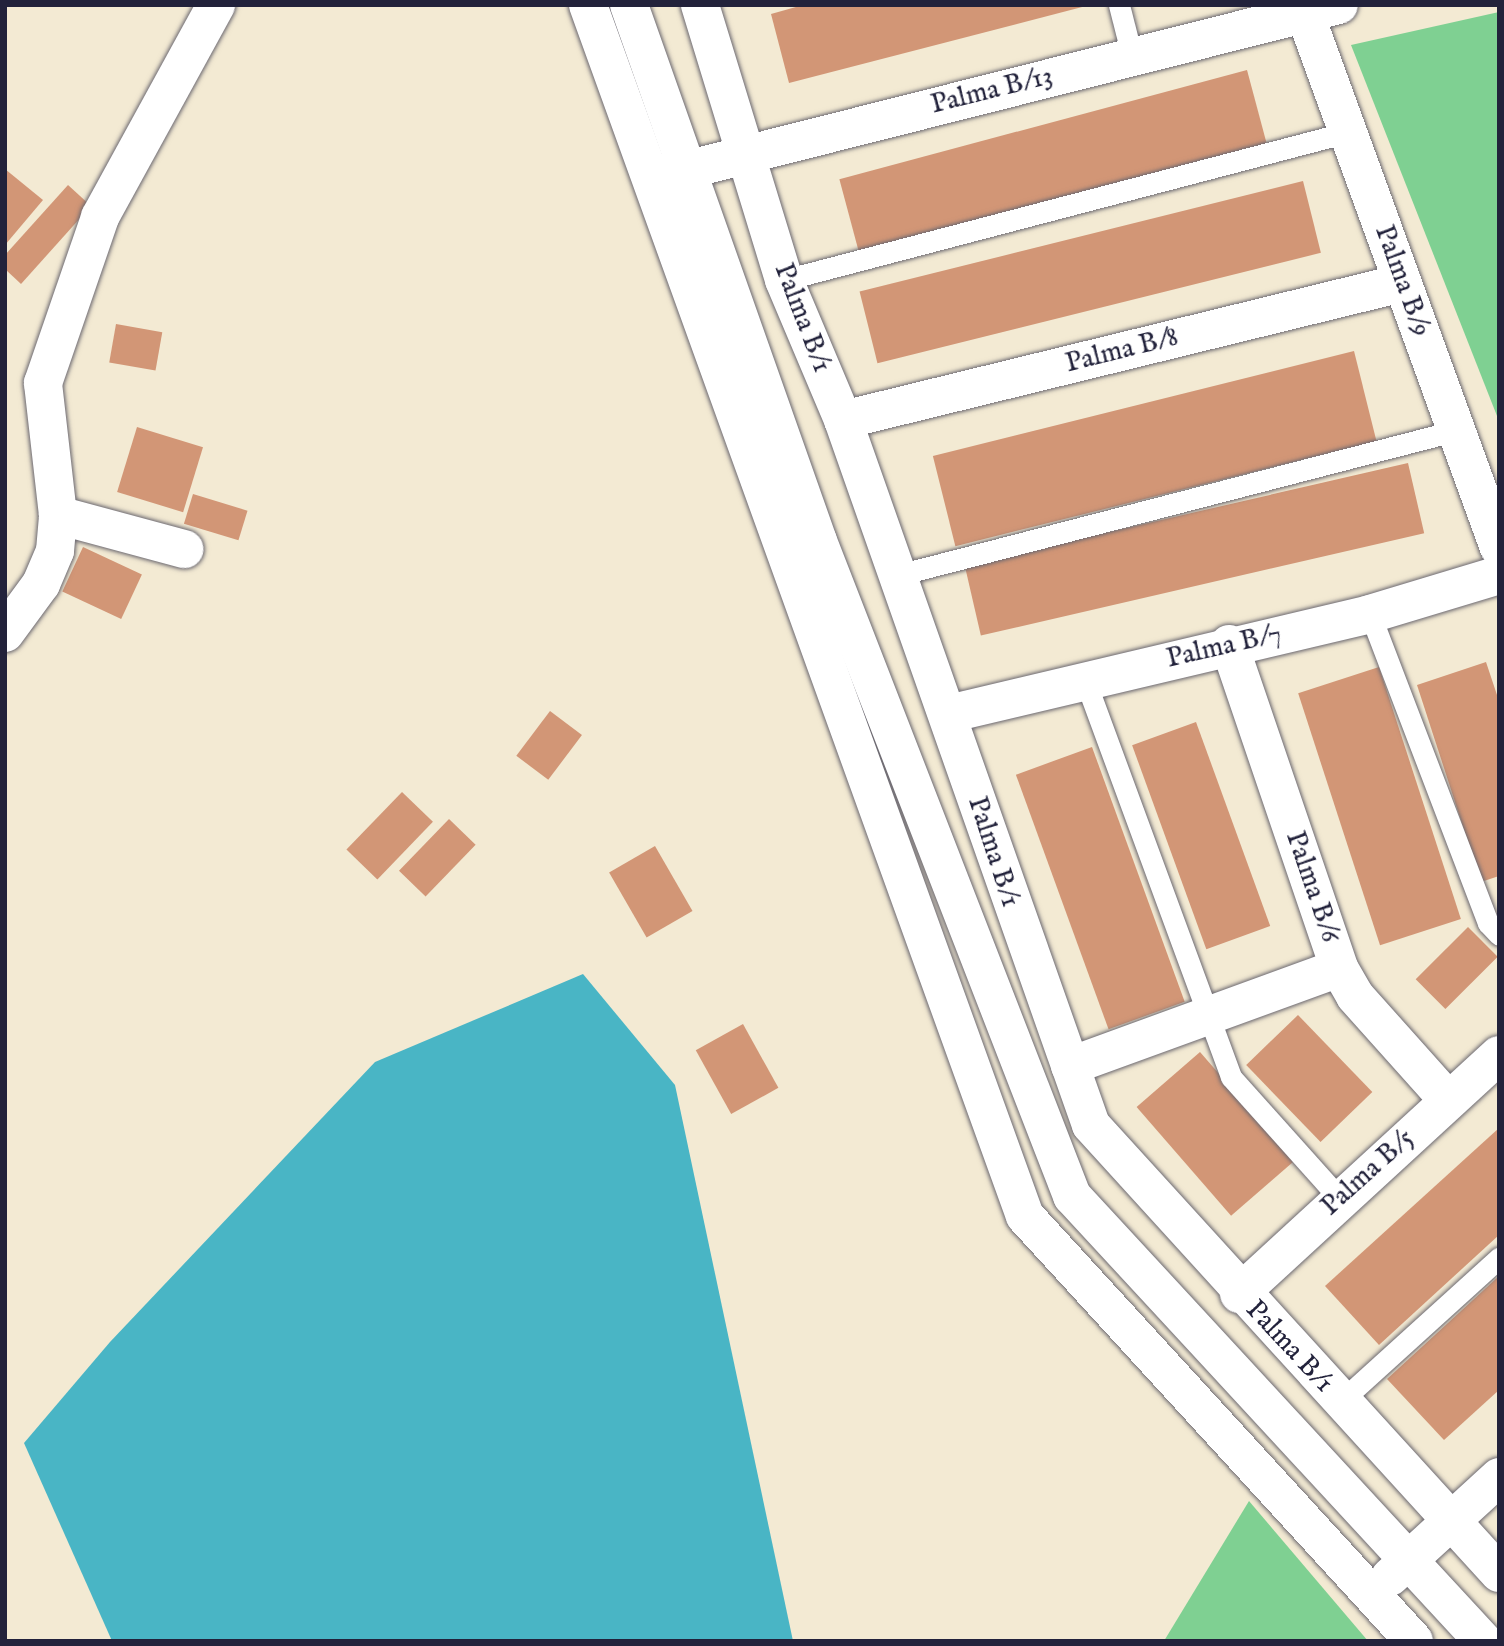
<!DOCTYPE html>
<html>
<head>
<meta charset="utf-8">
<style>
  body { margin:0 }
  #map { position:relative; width:1504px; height:1646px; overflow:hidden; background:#f3ead3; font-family:"IM FELL English",serif }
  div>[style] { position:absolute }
  .green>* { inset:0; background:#7fd092 }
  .water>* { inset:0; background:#49b5c5 }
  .building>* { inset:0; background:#d29676; transform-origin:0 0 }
  .roads { filter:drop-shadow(0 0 2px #6b6870) drop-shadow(0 0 2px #6b6870) }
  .lane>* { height:21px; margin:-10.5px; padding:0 10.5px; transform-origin:10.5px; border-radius:10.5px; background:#fff }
  .street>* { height:38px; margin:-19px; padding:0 19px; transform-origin:19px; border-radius:19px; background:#fff }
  span { translate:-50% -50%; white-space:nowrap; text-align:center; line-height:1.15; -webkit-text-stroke:6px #fff; paint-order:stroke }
  .street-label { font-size:28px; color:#22223b }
  .frame { position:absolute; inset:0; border:7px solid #22223b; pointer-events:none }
</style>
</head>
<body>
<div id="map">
  <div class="green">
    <i style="clip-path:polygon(1499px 12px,1499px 421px,1351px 45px)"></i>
    <i style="clip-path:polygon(1249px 1501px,1368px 1641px,1164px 1641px)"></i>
  </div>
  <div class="water">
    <i style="clip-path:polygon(583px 974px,675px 1085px,793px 1641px,112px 1641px,24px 1443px,110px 1342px,375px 1062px)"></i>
  </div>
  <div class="building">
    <i style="clip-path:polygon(803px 5px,1086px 5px,1086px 6px,789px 83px,771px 14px)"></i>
    <i style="left:1247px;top:70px;width:84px;height:422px;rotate:75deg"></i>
    <i style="clip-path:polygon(5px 169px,43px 200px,5px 245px)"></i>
    <i style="left:1303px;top:181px;width:74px;height:457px;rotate:76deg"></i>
    <i style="clip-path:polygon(68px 185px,91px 206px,21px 284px,5px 269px,5px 255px)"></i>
    <i style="left:116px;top:324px;width:47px;height:39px;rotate:10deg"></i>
    <i style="left:1354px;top:351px;width:93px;height:434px;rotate:76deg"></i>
    <i style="left:137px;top:427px;width:69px;height:68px;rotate:17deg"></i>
    <i style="left:1408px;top:463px;width:72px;height:455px;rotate:77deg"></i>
    <i style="left:193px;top:494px;width:57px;height:31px;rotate:17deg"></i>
    <i style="left:83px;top:547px;width:65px;height:49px;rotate:25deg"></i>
    <i style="clip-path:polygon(1486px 662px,1499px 701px,1499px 876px,1481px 882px,1417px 685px)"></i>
    <i style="left:1379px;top:667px;width:265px;height:85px;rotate:72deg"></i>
    <i style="left:550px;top:711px;width:40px;height:56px;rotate:37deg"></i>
    <i style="left:1196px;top:722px;width:217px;height:68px;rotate:70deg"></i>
    <i style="left:1092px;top:747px;width:271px;height:81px;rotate:70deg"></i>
    <i style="left:402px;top:792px;width:43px;height:80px;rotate:44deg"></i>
    <i style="left:449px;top:819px;width:37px;height:72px;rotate:44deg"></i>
    <i style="left:655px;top:846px;width:75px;height:53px;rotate:60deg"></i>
    <i style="left:1468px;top:927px;width:42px;height:74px;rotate:45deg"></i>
    <i style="left:1298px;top:1015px;width:107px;height:72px;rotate:46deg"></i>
    <i style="left:743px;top:1024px;width:73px;height:54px;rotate:61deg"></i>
    <i style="left:1200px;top:1052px;width:144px;height:84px;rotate:49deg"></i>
    <i style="clip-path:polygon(1499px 1128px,1499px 1235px,1379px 1345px,1325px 1286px)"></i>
    <i style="clip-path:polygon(1499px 1276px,1499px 1390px,1444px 1440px,1387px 1379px)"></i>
  </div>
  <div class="roads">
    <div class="lane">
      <i style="left:1119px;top:5px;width:53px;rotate:75.7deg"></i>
      <i style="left:784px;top:280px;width:583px;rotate:-14.7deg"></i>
      <i style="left:898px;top:575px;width:578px;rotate:-14.52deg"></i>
      <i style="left:1370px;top:614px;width:331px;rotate:69.1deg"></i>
      <i style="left:1488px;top:923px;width:16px;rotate:47deg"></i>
      <i style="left:1085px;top:680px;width:423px;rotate:69.8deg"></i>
      <i style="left:1231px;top:1077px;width:162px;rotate:48.2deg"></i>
      <i style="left:1340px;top:1402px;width:215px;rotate:-42.2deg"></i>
    </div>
    <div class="street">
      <i style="left:588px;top:5px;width:1287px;rotate:70.16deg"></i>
      <i style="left:1025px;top:1216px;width:576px;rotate:47.53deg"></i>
      <i style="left:629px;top:5px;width:568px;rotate:70.58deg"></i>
      <i style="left:818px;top:541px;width:703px;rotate:68.8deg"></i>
      <i style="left:1072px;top:1196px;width:606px;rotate:47.27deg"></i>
      <i style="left:700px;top:5px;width:288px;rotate:73deg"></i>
      <i style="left:784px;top:280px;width:152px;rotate:67.1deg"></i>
      <i style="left:843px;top:420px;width:747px;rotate:70.62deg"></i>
      <i style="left:1091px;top:1125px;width:606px;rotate:47.68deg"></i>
      <i style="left:1305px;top:14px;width:568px;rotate:70.03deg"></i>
      <i style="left:662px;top:176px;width:698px;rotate:-14.18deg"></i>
      <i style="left:843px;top:420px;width:576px;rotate:-13.77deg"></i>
      <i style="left:58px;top:515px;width:131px;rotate:15.1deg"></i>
      <i style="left:5px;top:633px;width:61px;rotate:-53.7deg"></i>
      <i style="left:41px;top:584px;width:36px;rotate:-67deg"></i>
      <i style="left:55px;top:551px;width:36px;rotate:-85deg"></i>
      <i style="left:58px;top:515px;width:133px;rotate:-96.5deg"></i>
      <i style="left:43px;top:383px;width:176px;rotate:-71deg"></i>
      <i style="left:100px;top:217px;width:242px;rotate:-61.3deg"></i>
      <i style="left:1229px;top:644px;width:342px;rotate:71.2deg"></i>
      <i style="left:1339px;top:968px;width:32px;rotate:60deg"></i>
      <i style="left:1355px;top:996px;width:140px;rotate:48.2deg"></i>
      <i style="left:948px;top:714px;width:434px;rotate:-13.3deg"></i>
      <i style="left:1370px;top:614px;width:135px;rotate:-16.8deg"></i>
      <i style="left:1070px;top:1066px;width:286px;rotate:-20deg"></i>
      <i style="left:1239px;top:1294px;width:353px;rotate:-42.6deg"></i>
      <i style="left:1390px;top:1577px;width:148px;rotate:-42.5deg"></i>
    </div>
  </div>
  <div class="street-label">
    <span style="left:992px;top:91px;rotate:-14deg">Palma B/13</span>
    <span style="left:1402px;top:281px;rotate:70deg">Palma B/9</span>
    <span style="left:802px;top:318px;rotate:69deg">Palma B/1</span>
    <span style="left:1122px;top:351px;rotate:-14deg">Palma B/8</span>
    <span style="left:1224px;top:647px;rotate:-13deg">Palma B/7</span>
    <span style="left:993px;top:852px;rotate:72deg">Palma B/1</span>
    <span style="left:1312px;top:887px;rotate:71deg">Palma B/6</span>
    <span style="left:1368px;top:1173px;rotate:-42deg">Palma B/5</span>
    <span style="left:1289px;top:1347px;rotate:47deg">Palma B/1</span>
  </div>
  <div class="frame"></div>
</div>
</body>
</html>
